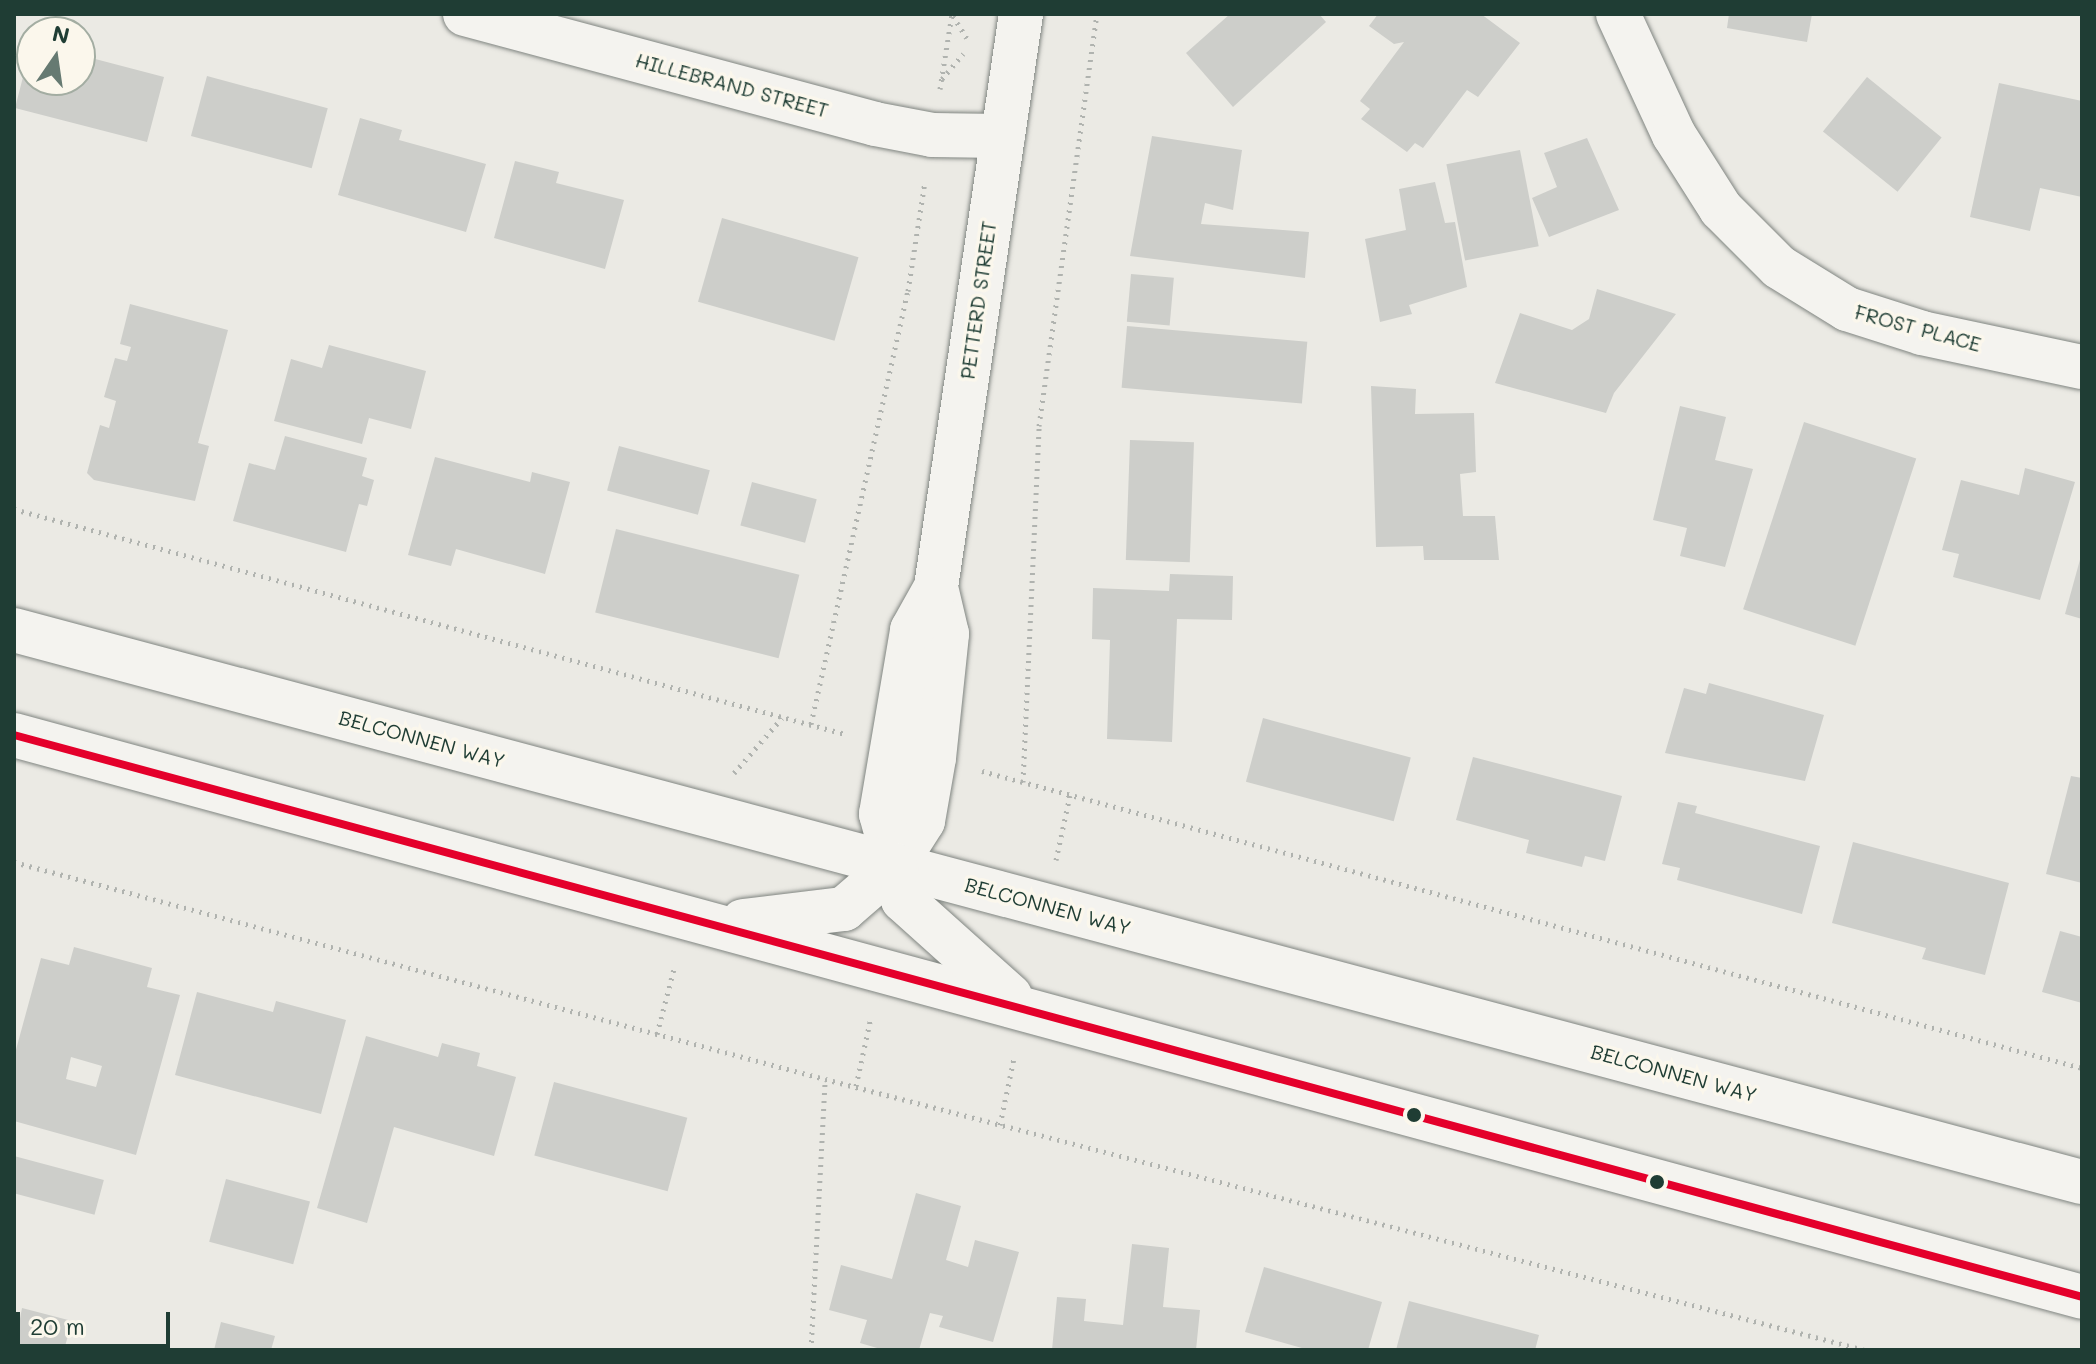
<!DOCTYPE html>
<html>
<head>
<meta charset="utf-8">
<style>
  body { margin:0 }
  #map { position:relative; width:2096px; height:1364px; overflow:hidden; background:#ebeae4; font-family:Mali,sans-serif }
  div>[style] { position:absolute }
  .building>* { inset:0; background:#cdceca; transform-origin:0 0 }
  .path>* { height:5px; margin-top:-2.5px; transform-origin:0; background:repeating-linear-gradient(90deg,#b0b3af 0 2px,transparent 0 8px) }
  .roads { filter:drop-shadow(0 0 2px #808581) drop-shadow(0 0 2px #808581) }
  .street>* { height:44px; margin:-22px; padding:0 22px; transform-origin:22px; border-radius:22px; background:#f4f3ef }
  .secondary>* { height:44px; margin:-22px; padding:0 22px; transform-origin:22px; border-radius:22px; background:#f4f3ef }
  .primary>* { height:44px; margin:-22px; padding:0 22px; transform-origin:22px; border-radius:22px; background:#f4f3ef }
  .bus-1>* { height:8px; margin:-4px; padding:0 4px; transform-origin:4px; border-radius:4px; background:#e4002b }
  .dots>* { width:22px; height:22px; translate:-50% -50%; box-sizing:border-box; border:4px solid #fbf7ec; border-radius:50% }
  span { translate:-50% -50%; white-space:nowrap; text-align:center; line-height:1.15; -webkit-text-stroke:7px #fbf7ec; paint-order:stroke }
  .street-label { font-size:20px; color:#1f3d34 }
  .frame { position:absolute; inset:0; border:16px solid #1f3d34; pointer-events:none }
  .north { position:absolute; left:16px; top:16px; width:80px; height:80px; box-sizing:border-box; background:#fbf7ec; border:2px solid #a3ada2; border-radius:50%; rotate:13deg; font-size:22px; font-weight:700; line-height:32px; text-align:center; color:#1f3d34 }
  .north::after { content:''; display:block; margin:auto; width:28px; height:36px; background:#667a72; clip-path:polygon(50% 0,100% 100%,50% 72%,0 100%) }
  .scale { position:absolute; left:16px; top:1312px; width:154px; height:36px; box-sizing:border-box; border:4px solid #1f3d34; border-top:0; padding-left:10px; font-size:24px; line-height:28px; white-space:nowrap; color:#1f3d34; -webkit-text-stroke:6px #fbf7ec; paint-order:stroke }
</style>
</head>
<body>
<div id="map">
  <div class="building">
    <i style="clip-path:polygon(1230px 14px,1319px 14px,1326px 22px,1233px 107px,1186px 53px)"></i>
    <i style="clip-path:polygon(1378px 14px,1481px 14px,1520px 43px,1478px 97px,1467px 90px,1423px 148px,1415px 143px,1407px 152px,1361px 119px,1370px 109px,1360px 101px,1404px 42px,1394px 44px,1369px 26px)"></i>
    <i style="clip-path:polygon(1729px 14px,1812px 14px,1807px 42px,1727px 28px)"></i>
    <i style="clip-path:polygon(37px 21px,75px 31px,74px 32px,35px 32px)"></i>
    <i style="clip-path:polygon(31px 46px,32px 80px,80px 80px,80px 55px,164px 77px,147px 142px,15px 108px)"></i>
    <i style="left:207px;top:76px;width:125px;height:62px;rotate:15deg"></i>
    <i style="left:1867px;top:77px;width:96px;height:70px;rotate:39deg"></i>
    <i style="clip-path:polygon(1999px 83px,2082px 101px,2082px 197px,2040px 188px,2030px 231px,1970px 217px)"></i>
    <i style="clip-path:polygon(360px 118px,402px 130px,399px 140px,486px 164px,466px 232px,338px 195px)"></i>
    <i style="clip-path:polygon(1152px 136px,1242px 150px,1233px 210px,1205px 203px,1201px 224px,1309px 232px,1305px 278px,1130px 256px)"></i>
    <i style="clip-path:polygon(1587px 138px,1619px 210px,1549px 237px,1532px 198px,1557px 187px,1544px 153px)"></i>
    <i style="left:1520px;top:150px;width:98px;height:75px;rotate:79deg"></i>
    <i style="clip-path:polygon(515px 161px,559px 172px,556px 183px,624px 200px,605px 269px,494px 238px)"></i>
    <i style="clip-path:polygon(1435px 182px,1445px 223px,1455px 222px,1467px 287px,1409px 305px,1412px 314px,1380px 322px,1365px 239px,1406px 230px,1399px 189px)"></i>
    <i style="left:722px;top:218px;width:142px;height:87px;rotate:16deg"></i>
    <i style="left:1131px;top:274px;width:43px;height:48px;rotate:5deg"></i>
    <i style="clip-path:polygon(1597px 289px,1676px 314px,1614px 393px,1606px 413px,1495px 383px,1520px 313px,1572px 330px,1589px 319px)"></i>
    <i style="clip-path:polygon(130px 304px,228px 330px,198px 443px,209px 446px,195px 501px,94px 480px,87px 473px,100px 425px,109px 428px,116px 401px,104px 397px,115px 358px,127px 361px,131px 347px,120px 344px)"></i>
    <i style="left:1127px;top:326px;width:181px;height:62px;rotate:5deg"></i>
    <i style="clip-path:polygon(329px 345px,426px 371px,411px 429px,369px 418px,362px 444px,274px 421px,291px 359px,322px 368px)"></i>
    <i style="clip-path:polygon(1371px 386px,1416px 389px,1415px 414px,1474px 413px,1476px 472px,1460px 474px,1463px 516px,1495px 516px,1499px 560px,1424px 560px,1423px 546px,1376px 547px)"></i>
    <i style="clip-path:polygon(1680px 406px,1726px 417px,1715px 460px,1753px 469px,1725px 567px,1680px 556px,1687px 528px,1653px 520px)"></i>
    <i style="left:1804px;top:422px;width:118px;height:197px;rotate:18deg"></i>
    <i style="clip-path:polygon(285px 436px,367px 458px,362px 476px,374px 480px,367px 506px,359px 504px,346px 552px,233px 521px,249px 463px,275px 470px)"></i>
    <i style="left:1130px;top:440px;width:64px;height:120px;rotate:2deg"></i>
    <i style="left:619px;top:446px;width:94px;height:46px;rotate:15deg"></i>
    <i style="clip-path:polygon(435px 457px,530px 482px,532px 472px,570px 482px,545px 574px,456px 549px,451px 566px,408px 555px)"></i>
    <i style="clip-path:polygon(2025px 468px,2075px 482px,2040px 600px,1953px 577px,1959px 554px,1942px 550px,1961px 480px,2019px 495px)"></i>
    <i style="left:752px;top:482px;width:67px;height:45px;rotate:15deg"></i>
    <i style="left:616px;top:529px;width:189px;height:86px;rotate:14deg"></i>
    <i style="clip-path:polygon(2081px 556px,2082px 557px,2082px 619px,2065px 614px)"></i>
    <i style="clip-path:polygon(1170px 574px,1233px 576px,1232px 620px,1177px 619px,1172px 742px,1107px 739px,1110px 640px,1092px 639px,1093px 588px,1169px 591px)"></i>
    <i style="clip-path:polygon(1709px 683px,1824px 715px,1805px 781px,1665px 753px,1684px 688px,1706px 694px)"></i>
    <i style="left:1263px;top:718px;width:153px;height:66px;rotate:15deg"></i>
    <i style="clip-path:polygon(1473px 757px,1622px 796px,1605px 861px,1585px 856px,1582px 867px,1526px 853px,1529px 840px,1456px 820px)"></i>
    <i style="clip-path:polygon(2071px 776px,2082px 778px,2082px 883px,2046px 874px)"></i>
    <i style="clip-path:polygon(1678px 802px,1697px 806px,1695px 813px,1820px 846px,1802px 914px,1677px 880px,1680px 868px,1662px 864px)"></i>
    <i style="clip-path:polygon(1853px 842px,2009px 883px,1985px 975px,1922px 959px,1926px 948px,1832px 923px)"></i>
    <i style="clip-path:polygon(2060px 931px,2082px 937px,2082px 1003px,2042px 992px)"></i>
    <i style="clip-path:polygon(evenodd,74px 947px,152px 968px,147px 987px,180px 995px,136px 1155px,14px 1121px,14px 1057px,41px 958px,69px 965px,74px 947px,71px 1057px,102px 1066px,96px 1087px,66px 1079px,71px 1057px)"></i>
    <i style="clip-path:polygon(197px 992px,273px 1012px,276px 1001px,346px 1020px,321px 1114px,175px 1075px)"></i>
    <i style="clip-path:polygon(366px 1036px,438px 1057px,442px 1043px,480px 1053px,477px 1066px,516px 1077px,494px 1156px,394px 1127px,367px 1223px,317px 1208px)"></i>
    <i style="left:554px;top:1082px;width:138px;height:76px;rotate:15deg"></i>
    <i style="left:14px;top:1156px;width:93px;height:36px;rotate:15deg"></i>
    <i style="left:226px;top:1179px;width:87px;height:65px;rotate:15deg"></i>
    <i style="clip-path:polygon(916px 1193px,961px 1206px,946px 1260px,968px 1267px,975px 1240px,1019px 1252px,993px 1342px,939px 1327px,943px 1316px,930px 1313px,919px 1350px,884px 1350px,860px 1343px,867px 1320px,829px 1310px,841px 1265px,892px 1279px)"></i>
    <i style="clip-path:polygon(1132px 1244px,1169px 1248px,1163px 1307px,1200px 1310px,1196px 1350px,1052px 1350px,1057px 1297px,1086px 1299px,1084px 1321px,1123px 1325px)"></i>
    <i style="clip-path:polygon(1264px 1267px,1382px 1302px,1368px 1350px,1309px 1350px,1245px 1332px)"></i>
    <i style="clip-path:polygon(1409px 1301px,1539px 1335px,1535px 1350px,1396px 1350px)"></i>
    <i style="clip-path:polygon(22px 1308px,72px 1321px,64px 1350px,14px 1350px)"></i>
    <i style="clip-path:polygon(221px 1322px,275px 1336px,271px 1350px,214px 1350px)"></i>
  </div>
  <div class="path">
    <i style="left:953px;top:16px;width:26px;rotate:58deg"></i>
    <i style="left:942px;top:79px;width:33px;rotate:-50deg"></i>
    <i style="left:940px;top:89px;width:76px;rotate:-80.9deg"></i>
    <i style="left:14px;top:509px;width:861px;rotate:15.15deg"></i>
    <i style="left:811px;top:724px;width:444px;rotate:-77.4deg"></i>
    <i style="left:908px;top:291px;width:111px;rotate:-81.2deg"></i>
    <i style="left:982px;top:771px;width:1139px;rotate:15.11deg"></i>
    <i style="left:734px;top:773px;width:73px;rotate:-48.9deg"></i>
    <i style="left:1023px;top:782px;width:356px;rotate:-87.4deg"></i>
    <i style="left:1039px;top:426px;width:416px;rotate:-82deg"></i>
    <i style="left:1056px;top:860px;width:66px;rotate:-77.8deg"></i>
    <i style="left:14px;top:862px;width:840px;rotate:14.98deg"></i>
    <i style="left:657px;top:1034px;width:71px;rotate:-75.4deg"></i>
    <i style="left:856px;top:1086px;width:71px;rotate:-77.7deg"></i>
    <i style="left:1000px;top:1125px;width:68px;rotate:-78.2deg"></i>
    <i style="left:811px;top:1350px;width:271px;rotate:-87deg"></i>
    <i style="left:825px;top:1079px;width:1075px;rotate:14.61deg"></i>
  </div>
  <div class="roads">
    <div class="street">
      <i style="left:465px;top:14px;width:424px;rotate:15deg"></i>
      <i style="left:875px;top:124px;width:58px;rotate:10.9deg"></i>
      <i style="left:932px;top:135px;width:71px;rotate:0.8deg"></i>
      <i style="left:1618px;top:14px;width:133px;rotate:65.2deg"></i>
      <i style="left:1674px;top:135px;width:88px;rotate:57.6deg"></i>
      <i style="left:1721px;top:209px;width:82px;rotate:45deg"></i>
      <i style="left:1779px;top:267px;width:80px;rotate:31.7deg"></i>
      <i style="left:1847px;top:309px;width:79px;rotate:17.7deg"></i>
      <i style="left:1922px;top:333px;width:164px;rotate:12deg"></i>
    </div>
    <div class="secondary">
      <i style="left:895px;top:865px;width:52px;rotate:-57.5deg"></i>
      <i style="left:923px;top:821px;width:64px;rotate:-80.1deg"></i>
      <i style="left:934px;top:758px;width:125px;rotate:-84deg"></i>
      <i style="left:947px;top:634px;width:48px;rotate:-103.2deg"></i>
      <i style="left:936px;top:587px;width:579px;rotate:-81.56deg"></i>
      <i style="left:895px;top:865px;width:53px;rotate:-105.4deg"></i>
      <i style="left:881px;top:814px;width:187px;rotate:-80.4deg"></i>
      <i style="left:912px;top:630px;width:49px;rotate:-60.8deg"></i>
    </div>
    <div class="primary">
      <i style="left:14px;top:630px;width:2140px;rotate:14.95deg"></i>
      <i style="left:14px;top:735px;width:2143px;rotate:15.2deg"></i>
      <i style="left:895px;top:865px;width:36px;rotate:77deg"></i>
      <i style="left:903px;top:900px;width:144px;rotate:41.9deg"></i>
      <i style="left:743px;top:921px;width:102px;rotate:-6.8deg"></i>
      <i style="left:844px;top:909px;width:67px;rotate:-40.8deg"></i>
    </div>
  </div>
  <div class="bus-1">
    <i style="left:14px;top:735px;width:2143px;rotate:15.2deg"></i>
  </div>
  <div class="dots">
    <i style="left:1414px;top:1115px;background:#1f3d34"></i>
    <i style="left:1657px;top:1182px;background:#1f3d34"></i>
  </div>
  <div class="street-label">
    <span style="left:732px;top:85px;rotate:15deg">HILLEBRAND STREET</span>
    <span style="left:978px;top:300px;rotate:-82deg">PETTERD STREET</span>
    <span style="left:1918px;top:328px;rotate:15deg">FROST PLACE</span>
    <span style="left:422px;top:739px;rotate:15deg">BELCONNEN WAY</span>
    <span style="left:1048px;top:906px;rotate:15deg">BELCONNEN WAY</span>
    <span style="left:1674px;top:1073px;rotate:15deg">BELCONNEN WAY</span>
  </div>
  <div class="frame"></div>
  <div class="north">N</div>
  <div class="scale">20 m</div>
</div>
</body>
</html>
